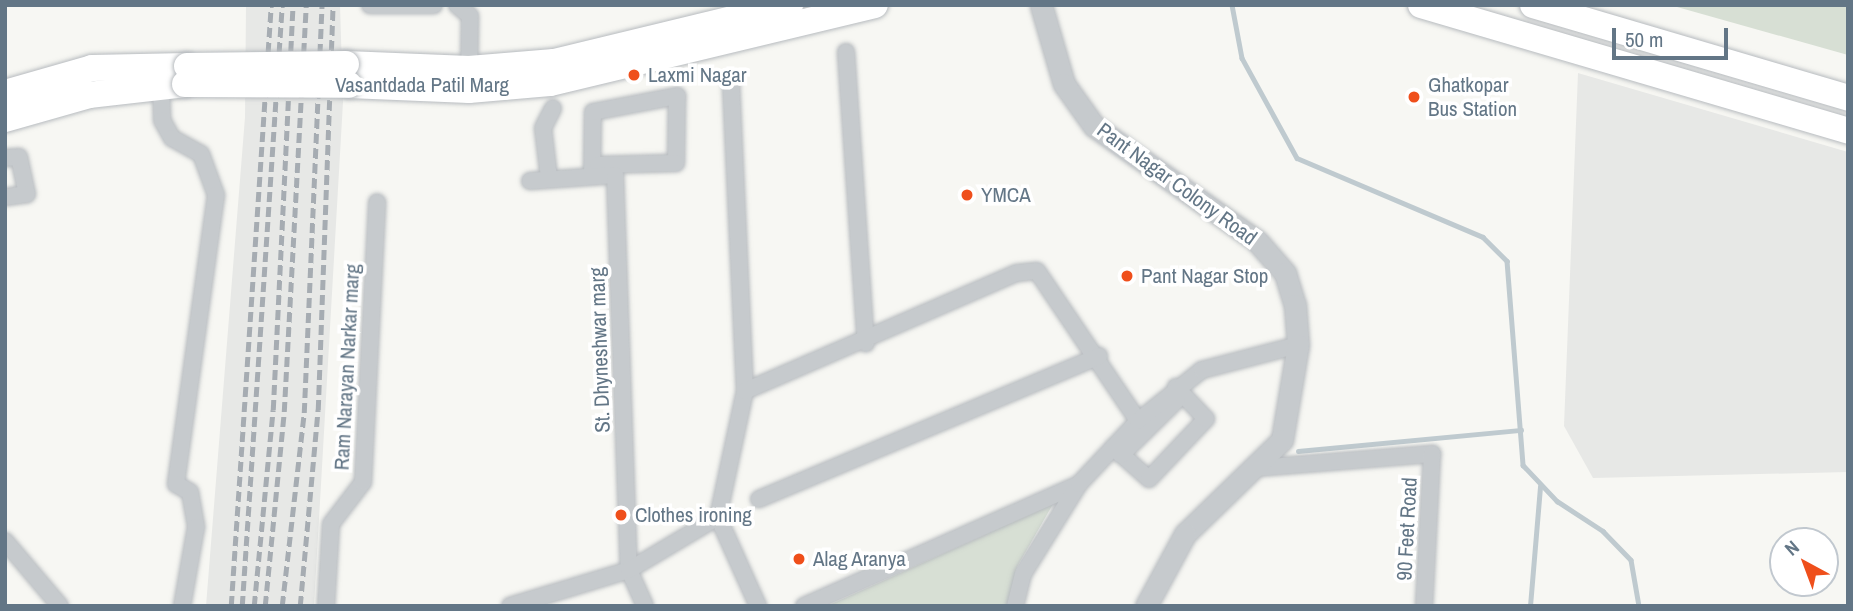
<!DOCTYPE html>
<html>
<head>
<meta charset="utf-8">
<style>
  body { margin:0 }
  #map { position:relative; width:1853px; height:611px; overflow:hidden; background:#f7f7f3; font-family:"Archivo Narrow",sans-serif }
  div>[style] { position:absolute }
  .built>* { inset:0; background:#e7e8e6 }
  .green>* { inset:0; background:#d7dfd4 }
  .stream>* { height:4.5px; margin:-2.25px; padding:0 2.25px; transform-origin:2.25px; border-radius:2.25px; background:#bfcacf }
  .roads { filter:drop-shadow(0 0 2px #b7bbbf) drop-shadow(0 0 2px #b7bbbf) }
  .minor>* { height:16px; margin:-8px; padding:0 8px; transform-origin:8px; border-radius:8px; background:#c6cacd }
  .tertiary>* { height:21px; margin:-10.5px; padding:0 10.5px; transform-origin:10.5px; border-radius:10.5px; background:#c6cacd }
  .primary>* { height:26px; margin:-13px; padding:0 13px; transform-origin:13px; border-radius:13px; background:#fff }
  .rail>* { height:4.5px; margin-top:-2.25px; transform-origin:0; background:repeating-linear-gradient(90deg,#a6acb2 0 10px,transparent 0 15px) }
  .bridges { filter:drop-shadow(0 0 2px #b7bbbf) drop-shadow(0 0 2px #b7bbbf) }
  .primary-bridge>* { height:26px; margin:-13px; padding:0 13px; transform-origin:13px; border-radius:13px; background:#fff }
  .dots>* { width:19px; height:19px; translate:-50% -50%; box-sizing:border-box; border:4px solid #fff; border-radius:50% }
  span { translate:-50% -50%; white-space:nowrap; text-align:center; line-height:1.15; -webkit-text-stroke:7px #fff; paint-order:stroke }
  .poi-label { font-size:21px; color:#637686 }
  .left { translate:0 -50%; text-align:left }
  .street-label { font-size:21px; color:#637686 }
  .frame { position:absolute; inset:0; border:7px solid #637686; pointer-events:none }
  .north { position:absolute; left:1769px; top:527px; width:70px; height:70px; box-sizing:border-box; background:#fff; border:2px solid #c1c8cf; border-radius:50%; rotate:319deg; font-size:19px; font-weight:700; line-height:28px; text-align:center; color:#637686 }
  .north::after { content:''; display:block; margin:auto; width:24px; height:32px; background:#ef4f1b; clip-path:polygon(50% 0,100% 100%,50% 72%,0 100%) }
  .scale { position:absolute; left:1612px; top:28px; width:116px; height:32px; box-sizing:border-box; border:4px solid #637686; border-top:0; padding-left:9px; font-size:21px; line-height:24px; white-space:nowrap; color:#637686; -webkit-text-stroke:5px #fff; paint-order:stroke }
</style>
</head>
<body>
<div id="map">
  <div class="built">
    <i style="clip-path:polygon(246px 5px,340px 5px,343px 102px,314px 606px,206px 606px,245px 117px)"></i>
    <i style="clip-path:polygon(1578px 73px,1848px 152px,1848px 472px,1593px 478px,1564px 426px)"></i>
  </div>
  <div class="green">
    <i style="clip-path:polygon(1670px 5px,1848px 5px,1848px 55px)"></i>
    <i style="clip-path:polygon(1053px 504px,1017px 567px,1008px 606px,827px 606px)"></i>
  </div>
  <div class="stream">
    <i style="left:1232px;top:5px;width:54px;rotate:79.3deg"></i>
    <i style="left:1242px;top:58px;width:114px;rotate:61.2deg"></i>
    <i style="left:1297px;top:158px;width:202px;rotate:23deg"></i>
    <i style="left:1483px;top:237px;width:34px;rotate:45deg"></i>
    <i style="left:1507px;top:261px;width:205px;rotate:85.5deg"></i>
    <i style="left:1523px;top:465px;width:50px;rotate:46.6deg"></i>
    <i style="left:1557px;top:501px;width:55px;rotate:33.1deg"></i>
    <i style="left:1603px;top:531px;width:40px;rotate:46deg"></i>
    <i style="left:1631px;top:560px;width:47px;rotate:80.1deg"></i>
    <i style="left:1298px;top:451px;width:224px;rotate:-5.4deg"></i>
    <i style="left:1530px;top:606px;width:120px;rotate:-85.2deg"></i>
  </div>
  <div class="roads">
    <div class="minor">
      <i style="left:370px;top:5px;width:64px"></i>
      <i style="left:457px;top:5px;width:17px;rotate:40deg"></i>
      <i style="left:470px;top:16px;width:61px;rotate:90.9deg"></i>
      <i style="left:846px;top:52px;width:292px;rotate:86.1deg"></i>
      <i style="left:731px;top:83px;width:308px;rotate:87.4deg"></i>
      <i style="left:745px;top:391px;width:129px;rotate:102.1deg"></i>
      <i style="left:718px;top:517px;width:98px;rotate:65.8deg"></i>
      <i style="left:161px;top:86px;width:34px;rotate:88deg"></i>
      <i style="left:162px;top:120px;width:21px;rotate:61deg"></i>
      <i style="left:172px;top:138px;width:33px;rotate:29deg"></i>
      <i style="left:201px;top:154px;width:44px;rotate:69.9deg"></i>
      <i style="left:216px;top:195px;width:292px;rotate:97.9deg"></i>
      <i style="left:176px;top:484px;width:16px;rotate:30deg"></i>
      <i style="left:190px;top:492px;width:36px;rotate:80deg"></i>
      <i style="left:196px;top:527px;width:80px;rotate:100deg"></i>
      <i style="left:5px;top:158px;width:14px;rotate:-4deg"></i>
      <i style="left:19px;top:157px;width:38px;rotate:78deg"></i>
      <i style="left:27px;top:194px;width:22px;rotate:172deg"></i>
      <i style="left:592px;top:174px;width:62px;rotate:-89.1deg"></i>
      <i style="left:593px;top:112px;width:86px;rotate:-10.8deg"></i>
      <i style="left:677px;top:96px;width:67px;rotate:90.9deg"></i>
      <i style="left:676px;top:163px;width:78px;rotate:178.5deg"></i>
      <i style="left:549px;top:178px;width:50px;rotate:-96.8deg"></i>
      <i style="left:543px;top:128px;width:22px;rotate:-63deg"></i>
      <i style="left:530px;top:181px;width:85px;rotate:-4deg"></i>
      <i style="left:615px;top:175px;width:395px;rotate:88deg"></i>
      <i style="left:629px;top:570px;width:39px;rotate:66deg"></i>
      <i style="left:745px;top:391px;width:296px;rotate:-23.5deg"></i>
      <i style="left:1017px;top:273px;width:20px;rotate:-6deg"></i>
      <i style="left:1037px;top:271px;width:181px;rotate:56deg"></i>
      <i style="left:1113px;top:447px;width:48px;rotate:41.6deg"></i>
      <i style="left:1149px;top:479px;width:83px;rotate:-46.5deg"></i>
      <i style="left:1206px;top:419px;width:44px;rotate:-133.2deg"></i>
      <i style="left:1121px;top:455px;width:78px;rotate:-44.5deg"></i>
      <i style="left:1257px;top:468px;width:176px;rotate:-4.6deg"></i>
      <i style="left:1432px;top:454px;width:152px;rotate:93deg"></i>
      <i style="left:759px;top:499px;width:369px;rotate:-22.8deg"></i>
      <i style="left:5px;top:541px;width:85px;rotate:49.8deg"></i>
      <i style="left:326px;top:606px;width:82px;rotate:-86.5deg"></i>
      <i style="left:331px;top:524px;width:53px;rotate:-52.7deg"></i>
      <i style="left:363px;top:482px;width:280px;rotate:-87.1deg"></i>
      <i style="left:510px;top:606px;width:124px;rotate:-16.8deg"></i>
      <i style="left:629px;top:570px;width:104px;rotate:-30.8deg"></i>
      <i style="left:804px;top:606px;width:301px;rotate:-23.9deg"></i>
      <i style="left:1015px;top:606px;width:33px;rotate:-76deg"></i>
      <i style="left:1023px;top:574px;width:106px;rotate:-58.1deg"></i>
      <i style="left:1079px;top:484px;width:86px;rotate:-46.9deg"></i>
      <i style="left:1138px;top:421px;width:82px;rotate:-38.6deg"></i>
      <i style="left:1202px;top:370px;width:99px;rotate:-14.6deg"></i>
    </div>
    <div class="tertiary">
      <i style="left:1041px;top:5px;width:82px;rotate:73.8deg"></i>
      <i style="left:1064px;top:84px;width:52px;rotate:54.5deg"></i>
      <i style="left:1094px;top:126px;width:199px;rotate:35.2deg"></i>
      <i style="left:1257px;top:241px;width:43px;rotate:48.8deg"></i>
      <i style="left:1285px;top:273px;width:34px;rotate:73deg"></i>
      <i style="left:1295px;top:305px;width:40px;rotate:85.7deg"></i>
      <i style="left:1298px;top:345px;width:96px;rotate:99.6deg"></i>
      <i style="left:1282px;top:440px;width:135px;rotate:135.9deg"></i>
      <i style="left:1185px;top:534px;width:82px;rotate:118.4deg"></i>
    </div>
    <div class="primary">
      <i style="left:1421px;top:5px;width:445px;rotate:16.4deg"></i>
      <i style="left:1533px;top:5px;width:328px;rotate:16.4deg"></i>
      <i style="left:346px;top:64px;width:123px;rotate:2.3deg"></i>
      <i style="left:469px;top:69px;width:85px;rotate:-4.7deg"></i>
      <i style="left:554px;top:62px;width:243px;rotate:-13.6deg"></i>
      <i style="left:349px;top:85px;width:120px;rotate:2.4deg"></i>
      <i style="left:469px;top:90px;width:81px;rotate:-4.9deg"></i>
      <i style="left:550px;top:83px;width:334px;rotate:-13.5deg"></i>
      <i style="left:5px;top:93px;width:91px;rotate:-16deg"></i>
      <i style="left:92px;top:68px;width:95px;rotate:-1.2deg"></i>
      <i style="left:5px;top:119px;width:87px;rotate:-15.9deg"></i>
      <i style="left:89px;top:95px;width:97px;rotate:-6.5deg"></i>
    </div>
  </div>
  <div class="rail">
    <i style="left:231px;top:606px;width:602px;rotate:-86.19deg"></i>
    <i style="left:242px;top:606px;width:602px;rotate:-86.19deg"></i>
    <i style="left:254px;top:606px;width:197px;rotate:-84.5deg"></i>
    <i style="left:273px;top:410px;width:405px;rotate:-87.2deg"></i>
    <i style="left:265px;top:606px;width:195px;rotate:-84.4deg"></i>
    <i style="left:284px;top:412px;width:408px;rotate:-86.9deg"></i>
    <i style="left:282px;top:606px;width:194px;rotate:-83.5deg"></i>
    <i style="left:304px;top:413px;width:408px;rotate:-87.5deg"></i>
    <i style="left:300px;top:606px;width:197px;rotate:-84.8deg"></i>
    <i style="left:318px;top:410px;width:405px;rotate:-87.9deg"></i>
  </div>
  <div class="bridges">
    <div class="primary-bridge">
      <i style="left:187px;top:66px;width:159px;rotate:-0.7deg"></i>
      <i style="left:185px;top:84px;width:164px;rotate:0.3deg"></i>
    </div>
  </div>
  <div class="dots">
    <i style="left:634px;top:75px;background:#ef4f1b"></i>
    <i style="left:1414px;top:97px;background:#ef4f1b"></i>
    <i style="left:967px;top:195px;background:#ef4f1b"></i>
    <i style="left:1127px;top:276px;background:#ef4f1b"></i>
    <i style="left:621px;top:515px;background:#ef4f1b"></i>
    <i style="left:799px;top:559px;background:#ef4f1b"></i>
  </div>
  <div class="poi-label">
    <span class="left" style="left:648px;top:75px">Laxmi Nagar</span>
    <span class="left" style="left:1428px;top:97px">Ghatkopar<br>Bus Station</span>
    <span class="left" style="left:981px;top:195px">YMCA</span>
    <span class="left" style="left:1141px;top:276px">Pant Nagar Stop</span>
    <span class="left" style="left:635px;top:515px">Clothes ironing</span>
    <span class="left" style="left:813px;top:559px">Alag Aranya</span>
  </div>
  <div class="street-label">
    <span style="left:422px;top:85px">Vasantdada Patil Marg</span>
    <span style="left:1177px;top:184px;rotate:36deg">Pant Nagar Colony Road</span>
    <span style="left:600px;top:350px;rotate:-92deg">St. Dhyneshwar marg</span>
    <span style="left:347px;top:367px;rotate:-87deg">Ram Narayan Narkar marg</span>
    <span style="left:1407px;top:529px;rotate:-87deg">90 Feet Road</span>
  </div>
  <div class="frame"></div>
  <div class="north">N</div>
  <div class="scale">50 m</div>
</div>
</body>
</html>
